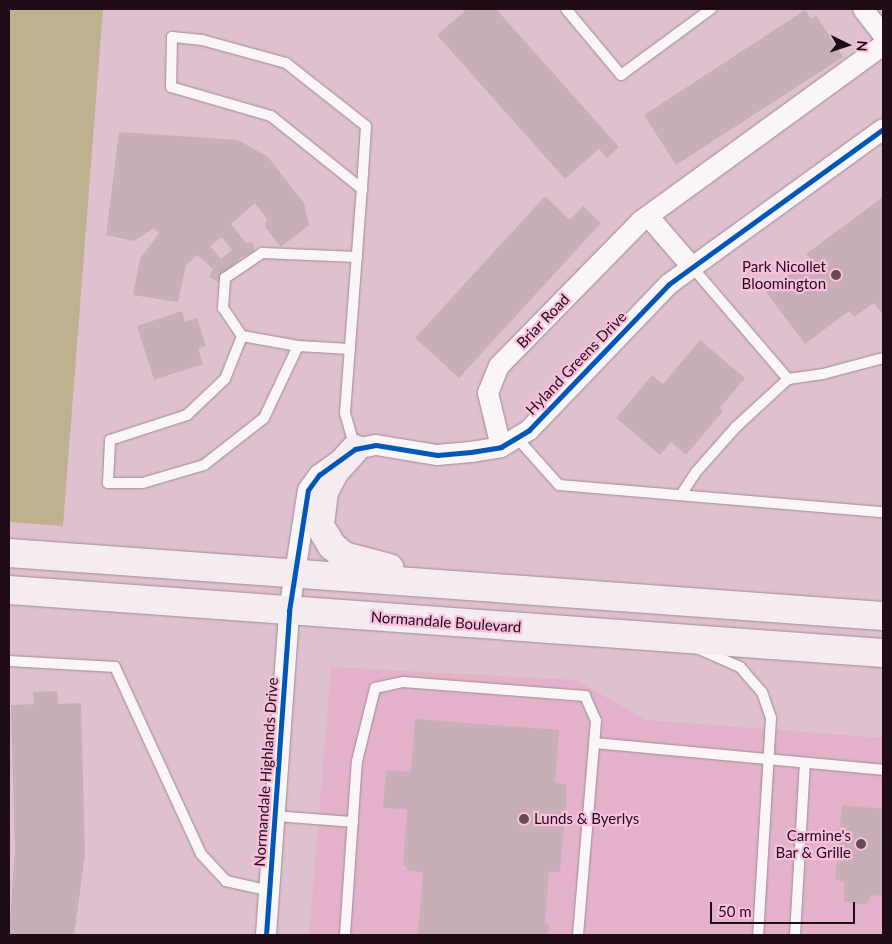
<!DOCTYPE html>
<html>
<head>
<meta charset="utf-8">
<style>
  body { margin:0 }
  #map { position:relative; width:892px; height:944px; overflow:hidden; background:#dfc0cf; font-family:Lato,sans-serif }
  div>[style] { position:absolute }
  .built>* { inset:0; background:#e3b2ca }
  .green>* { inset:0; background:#bfb18f }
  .building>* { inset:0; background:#c7aeb7 }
  .roads { filter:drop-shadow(0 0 1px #a08995) drop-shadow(0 0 1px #a08995) }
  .service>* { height:10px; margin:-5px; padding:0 5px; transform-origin:5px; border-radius:5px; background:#faf6f8 }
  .minor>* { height:20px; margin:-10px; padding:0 10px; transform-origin:10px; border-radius:10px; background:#faf6f8 }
  .secondary>* { height:28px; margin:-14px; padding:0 14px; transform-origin:14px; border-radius:14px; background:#f5ecf1 }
  .cycleway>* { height:5px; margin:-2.5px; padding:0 2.5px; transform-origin:2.5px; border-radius:2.5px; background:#0057b8 }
  .dots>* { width:14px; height:14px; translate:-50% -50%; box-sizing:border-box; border:2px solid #f9bfdc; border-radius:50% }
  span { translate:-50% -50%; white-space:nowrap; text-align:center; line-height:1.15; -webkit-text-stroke:4.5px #f9bfdc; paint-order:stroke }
  .poi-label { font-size:15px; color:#200c17 }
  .right { translate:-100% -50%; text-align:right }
  .left { translate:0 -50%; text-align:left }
  .street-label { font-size:15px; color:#200c17 }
  .frame { position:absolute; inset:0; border:10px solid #200c17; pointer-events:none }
  .north { position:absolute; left:822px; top:20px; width:50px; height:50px; -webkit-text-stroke:4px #f9bfdc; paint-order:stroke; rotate:94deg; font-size:14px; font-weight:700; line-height:20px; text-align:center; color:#200c17 }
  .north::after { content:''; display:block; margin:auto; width:18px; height:22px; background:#200c17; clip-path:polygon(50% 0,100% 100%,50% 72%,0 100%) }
  .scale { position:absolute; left:710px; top:902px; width:145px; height:22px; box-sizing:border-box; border:2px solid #200c17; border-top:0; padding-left:6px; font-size:15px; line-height:18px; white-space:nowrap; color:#200c17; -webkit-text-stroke:4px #f9bfdc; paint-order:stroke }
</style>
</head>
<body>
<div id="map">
  <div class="built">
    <i style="clip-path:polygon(331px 667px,576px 680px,646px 720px,883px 738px,883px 935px,309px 935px)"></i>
  </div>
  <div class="green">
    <i style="clip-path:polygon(9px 9px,103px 9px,63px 526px,9px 522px)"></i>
  </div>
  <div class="building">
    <i style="clip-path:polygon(467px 9px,496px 9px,619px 147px,607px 158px,599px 149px,565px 179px,437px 35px)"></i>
    <i style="clip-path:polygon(805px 10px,811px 19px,816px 15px,843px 57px,676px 165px,644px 115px)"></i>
    <i style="clip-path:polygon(evenodd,119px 132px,238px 140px,268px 157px,304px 203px,309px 225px,281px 247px,265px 227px,267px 219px,255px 203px,231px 224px,246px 243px,253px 242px,255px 252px,240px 258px,218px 282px,209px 277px,213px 269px,197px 255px,186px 265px,178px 302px,133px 295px,140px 259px,159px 233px,154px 228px,134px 241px,106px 235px,119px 132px,222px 237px,232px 250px,221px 259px,210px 246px,222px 237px)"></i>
    <i style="clip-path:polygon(545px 196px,570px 220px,583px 206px,601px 223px,459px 378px,415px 338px)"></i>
    <i style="clip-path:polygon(883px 197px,883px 315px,874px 303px,854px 317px,849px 311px,805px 344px,766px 292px,810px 259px,806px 254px)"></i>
    <i style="clip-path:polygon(182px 311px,185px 322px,197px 318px,206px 346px,198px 348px,203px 364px,154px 380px,137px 326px)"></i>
    <i style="clip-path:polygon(700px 340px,745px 378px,720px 408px,723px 411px,686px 455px,671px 442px,660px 455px,616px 418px,652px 375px,663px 384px)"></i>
    <i style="clip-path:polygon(57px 691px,58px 704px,81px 703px,85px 855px,74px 935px,9px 935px,15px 850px,11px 705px,34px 704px,33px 692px)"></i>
    <i style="clip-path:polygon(415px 719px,559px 730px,555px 783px,566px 784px,566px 805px,560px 872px,549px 871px,545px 923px,549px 924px,548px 935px,418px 935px,423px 872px,407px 871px,407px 866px,403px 866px,407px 809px,383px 808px,386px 770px,411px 772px)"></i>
    <i style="clip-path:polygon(842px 805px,883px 809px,883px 896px,871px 895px,867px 905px,844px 902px,844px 882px,835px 880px)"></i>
  </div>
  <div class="roads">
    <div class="service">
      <i style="left:566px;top:9px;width:86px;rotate:50.2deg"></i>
      <i style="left:621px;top:75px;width:112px;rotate:-36.3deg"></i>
      <i style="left:692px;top:267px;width:148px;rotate:49.4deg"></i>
      <i style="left:788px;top:379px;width:35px;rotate:-8deg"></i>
      <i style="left:823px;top:374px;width:62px;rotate:-14.9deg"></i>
      <i style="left:242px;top:336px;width:57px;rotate:10.1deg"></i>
      <i style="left:350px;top:349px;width:52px;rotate:-176.7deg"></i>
      <i style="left:298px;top:346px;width:80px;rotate:115.3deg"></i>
      <i style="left:264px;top:418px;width:76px;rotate:141.9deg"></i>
      <i style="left:204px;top:465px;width:64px;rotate:163.6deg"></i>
      <i style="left:143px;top:483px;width:35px;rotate:180deg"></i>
      <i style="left:108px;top:483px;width:43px;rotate:-87.3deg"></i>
      <i style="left:110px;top:440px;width:81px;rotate:-18deg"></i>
      <i style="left:187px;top:415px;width:52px;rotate:-43.5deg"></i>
      <i style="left:225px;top:379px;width:46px;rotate:-68.4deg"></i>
      <i style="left:242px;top:336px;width:34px;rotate:-124deg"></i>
      <i style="left:223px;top:308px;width:30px;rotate:-86deg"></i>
      <i style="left:225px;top:278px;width:45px;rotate:-34deg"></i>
      <i style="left:262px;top:253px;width:95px;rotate:2.4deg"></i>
      <i style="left:517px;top:438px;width:63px;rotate:48.2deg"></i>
      <i style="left:559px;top:485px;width:325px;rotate:4.8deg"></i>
      <i style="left:355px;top:448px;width:36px;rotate:-106deg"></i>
      <i style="left:345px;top:413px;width:225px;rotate:-85.7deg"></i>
      <i style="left:362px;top:189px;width:63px;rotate:-86.4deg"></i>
      <i style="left:366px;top:126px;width:102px;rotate:-141.8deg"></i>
      <i style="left:286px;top:63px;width:87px;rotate:-164.7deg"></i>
      <i style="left:202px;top:40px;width:30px;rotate:-174deg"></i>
      <i style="left:172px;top:37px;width:50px;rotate:91.1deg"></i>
      <i style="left:171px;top:87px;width:104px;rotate:16.2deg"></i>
      <i style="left:271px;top:116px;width:117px;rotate:38.7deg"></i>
      <i style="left:681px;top:495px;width:27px;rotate:-57deg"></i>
      <i style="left:696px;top:472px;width:60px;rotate:-48.4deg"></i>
      <i style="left:736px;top:427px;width:71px;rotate:-42.7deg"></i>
      <i style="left:699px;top:649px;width:45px;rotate:23.7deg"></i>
      <i style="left:740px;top:667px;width:33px;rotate:49deg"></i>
      <i style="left:762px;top:692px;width:28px;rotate:71deg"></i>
      <i style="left:771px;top:718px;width:217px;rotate:93.4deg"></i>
      <i style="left:9px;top:661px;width:106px;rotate:3.2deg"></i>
      <i style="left:115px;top:667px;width:206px;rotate:65.3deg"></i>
      <i style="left:201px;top:854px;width:37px;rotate:47deg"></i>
      <i style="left:226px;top:881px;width:45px;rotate:12.8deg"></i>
      <i style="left:594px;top:743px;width:290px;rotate:5.3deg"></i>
      <i style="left:275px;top:816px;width:78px;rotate:4.4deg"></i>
      <i style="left:345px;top:935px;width:174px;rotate:-86.1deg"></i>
      <i style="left:357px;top:761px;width:75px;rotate:-76.1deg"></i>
      <i style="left:375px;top:688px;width:29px;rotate:-12deg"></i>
      <i style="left:403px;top:682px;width:183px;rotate:4.4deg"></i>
      <i style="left:585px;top:696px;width:27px;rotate:66deg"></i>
      <i style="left:596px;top:721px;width:215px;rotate:94.8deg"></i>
      <i style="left:795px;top:935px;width:172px;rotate:-86.7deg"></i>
    </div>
    <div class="minor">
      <i style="left:863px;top:9px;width:33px;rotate:52deg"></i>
      <i style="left:648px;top:216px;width:67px;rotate:49.2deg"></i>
      <i style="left:501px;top:447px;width:56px;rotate:-103.5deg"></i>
      <i style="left:488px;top:393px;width:29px;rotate:-68deg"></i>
      <i style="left:499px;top:366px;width:203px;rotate:-45.6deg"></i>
      <i style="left:641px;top:221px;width:299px;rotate:-36deg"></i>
      <i style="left:266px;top:935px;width:325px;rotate:-85.9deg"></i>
      <i style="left:289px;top:611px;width:122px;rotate:-81.1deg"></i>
      <i style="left:308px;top:490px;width:19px;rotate:-54deg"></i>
      <i style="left:319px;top:475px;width:44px;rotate:-35.8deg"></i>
      <i style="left:355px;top:449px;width:21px;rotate:-11deg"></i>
      <i style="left:376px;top:445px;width:62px;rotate:9.3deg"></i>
      <i style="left:437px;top:455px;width:34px;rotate:-5deg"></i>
      <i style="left:471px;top:452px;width:30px;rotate:-9deg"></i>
      <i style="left:501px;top:447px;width:33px;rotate:-31deg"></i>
      <i style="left:529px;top:430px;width:202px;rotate:-46.2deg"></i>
      <i style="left:669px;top:284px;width:264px;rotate:-35.9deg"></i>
    </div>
    <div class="secondary">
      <i style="left:355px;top:449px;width:30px;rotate:132deg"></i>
      <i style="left:335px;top:471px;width:24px;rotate:118deg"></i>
      <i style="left:324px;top:492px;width:34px;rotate:97deg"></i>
      <i style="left:320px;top:526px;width:23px;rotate:59deg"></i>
      <i style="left:332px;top:546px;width:16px;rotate:40deg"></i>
      <i style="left:344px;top:556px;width:47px;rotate:14.9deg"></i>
      <i style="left:9px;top:553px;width:876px;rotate:4.12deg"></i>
      <i style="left:9px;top:590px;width:876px;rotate:4.12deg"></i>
    </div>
  </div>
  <div class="cycleway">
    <i style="left:266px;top:935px;width:325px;rotate:-85.9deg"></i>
    <i style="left:289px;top:611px;width:122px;rotate:-81.1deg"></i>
    <i style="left:308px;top:490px;width:19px;rotate:-54deg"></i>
    <i style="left:319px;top:475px;width:44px;rotate:-35.8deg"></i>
    <i style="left:355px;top:449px;width:21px;rotate:-11deg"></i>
    <i style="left:376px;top:445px;width:62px;rotate:9.3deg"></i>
    <i style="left:437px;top:455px;width:34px;rotate:-5deg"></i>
    <i style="left:471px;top:452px;width:30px;rotate:-9deg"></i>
    <i style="left:501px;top:447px;width:33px;rotate:-31deg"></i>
    <i style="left:529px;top:430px;width:202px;rotate:-46.2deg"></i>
    <i style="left:669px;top:284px;width:264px;rotate:-35.9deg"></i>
  </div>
  <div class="dots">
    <i style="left:836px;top:275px;background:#634b57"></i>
    <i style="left:524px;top:819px;background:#634b57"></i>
    <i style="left:861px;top:844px;background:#634b57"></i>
  </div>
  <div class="poi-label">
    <span class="right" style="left:826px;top:275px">Park Nicollet<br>Bloomington</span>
    <span class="left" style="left:534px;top:819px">Lunds &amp; Byerlys</span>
    <span class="right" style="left:851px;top:844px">Carmine's<br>Bar &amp; Grille</span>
  </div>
  <div class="street-label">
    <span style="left:543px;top:321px;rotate:-46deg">Briar Road</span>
    <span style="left:576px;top:363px;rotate:-46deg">Hyland Greens Drive</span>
    <span style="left:446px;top:622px;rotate:4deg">Normandale Boulevard</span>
    <span style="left:266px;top:772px;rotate:-86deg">Normandale Highlands Drive</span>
  </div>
  <div class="frame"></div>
  <div class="north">N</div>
  <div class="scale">50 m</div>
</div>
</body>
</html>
